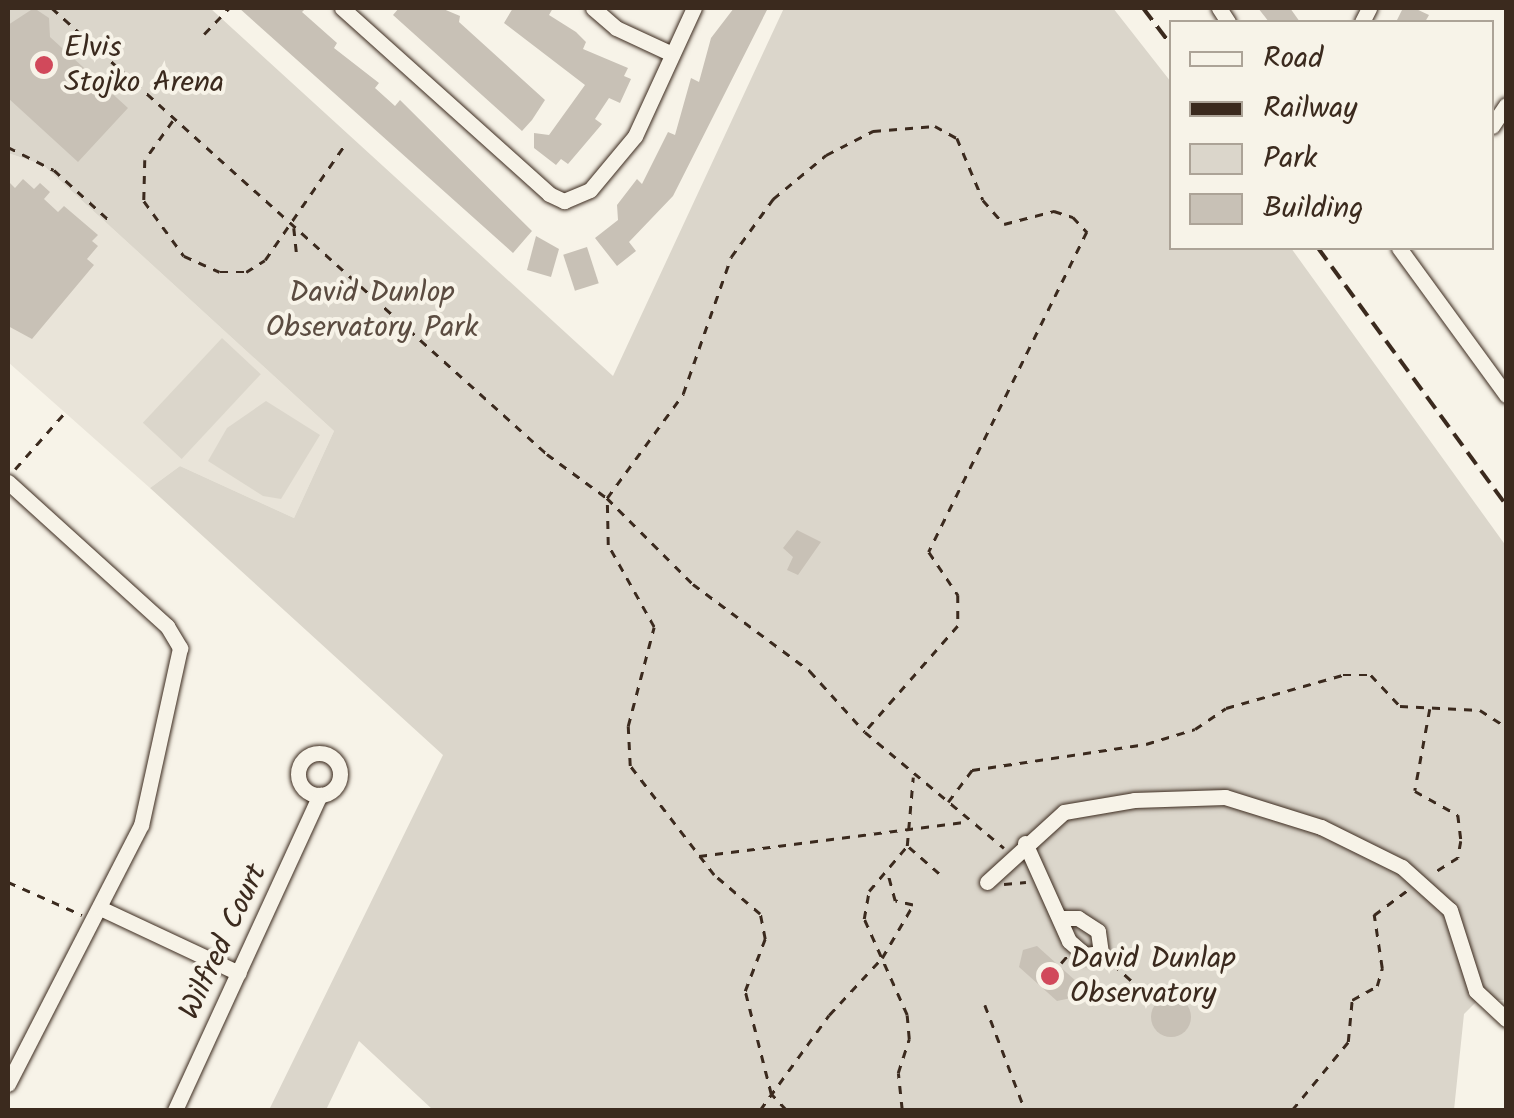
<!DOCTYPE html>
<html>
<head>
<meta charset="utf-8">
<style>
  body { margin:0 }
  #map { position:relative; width:1514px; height:1118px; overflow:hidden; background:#f7f3e8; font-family:Kalam,sans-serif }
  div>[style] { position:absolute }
  .built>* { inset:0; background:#e9e4d9 }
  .green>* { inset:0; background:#dbd6cb; transform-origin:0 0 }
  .building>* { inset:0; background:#c8c1b6; transform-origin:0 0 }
  .round { border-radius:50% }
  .path>* { height:2.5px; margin-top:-1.25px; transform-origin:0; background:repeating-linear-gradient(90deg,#3b2a1e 0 8px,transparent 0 16px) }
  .roads { filter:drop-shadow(0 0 2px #3b2a1e) drop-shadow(0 0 2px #3b2a1e) }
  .minor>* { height:15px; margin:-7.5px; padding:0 7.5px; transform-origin:7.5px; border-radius:7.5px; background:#f7f3e8 }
  .minor>.ring { margin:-7.5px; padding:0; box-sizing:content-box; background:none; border:15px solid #f7f3e8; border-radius:50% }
  .rail>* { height:4px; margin-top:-2px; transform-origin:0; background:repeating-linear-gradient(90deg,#3b2a1e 0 15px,transparent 0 23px) }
  .dots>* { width:28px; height:28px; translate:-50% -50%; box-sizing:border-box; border:5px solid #f7f3e8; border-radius:50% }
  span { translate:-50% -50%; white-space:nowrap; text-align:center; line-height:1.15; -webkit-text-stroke:8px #f7f3e8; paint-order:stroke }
  .poi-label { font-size:30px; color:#3b2a1e }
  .left { translate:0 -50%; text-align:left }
  .park-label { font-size:30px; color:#5b4c41 }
  .street-label { font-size:30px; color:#3b2a1e }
  .frame { position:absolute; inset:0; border:10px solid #3b2a1e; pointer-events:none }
  .legend { position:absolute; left:1169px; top:20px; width:325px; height:230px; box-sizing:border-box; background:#f7f3e8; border:2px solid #aca397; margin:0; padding:12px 18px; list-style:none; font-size:30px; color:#3b2a1e }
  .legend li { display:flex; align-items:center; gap:20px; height:50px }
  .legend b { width:50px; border:2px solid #aca397 }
</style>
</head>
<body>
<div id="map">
  <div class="built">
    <i style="clip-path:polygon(8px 153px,43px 165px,334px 431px,294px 518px,180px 466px,150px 488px,8px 362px)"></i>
  </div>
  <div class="green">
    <i style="clip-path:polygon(8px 8px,210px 8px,613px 376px,784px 8px,1113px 8px,1171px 82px,1172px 248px,1291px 248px,1506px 546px,1506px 1000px,1478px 1000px,1464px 1014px,1454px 1110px,433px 1110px,359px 1041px,326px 1110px,269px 1110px,443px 755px,150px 488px,180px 466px,294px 518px,334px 431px,43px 165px,8px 153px)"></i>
    <i style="left:222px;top:338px;width:53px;height:116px;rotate:43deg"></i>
    <i style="clip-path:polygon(266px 401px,320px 435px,281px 499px,263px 496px,208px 461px,227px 428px)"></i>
  </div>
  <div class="building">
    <i style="clip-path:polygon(34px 8px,49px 18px,50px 37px,128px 108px,78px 162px,8px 98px,8px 25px)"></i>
    <i style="clip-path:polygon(239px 8px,306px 8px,302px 12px,337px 43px,334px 48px,379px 83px,375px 88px,395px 106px,400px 100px,532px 231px,513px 253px)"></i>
    <i style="clip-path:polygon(399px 8px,441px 8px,460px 16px,459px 22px,545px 100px,532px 120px,522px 131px,393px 15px)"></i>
    <i style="clip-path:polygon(513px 8px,553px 8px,549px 15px,576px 32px,586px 42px,583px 49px,628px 68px,624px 76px,631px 79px,620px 103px,609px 98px,595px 119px,602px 124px,568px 164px,561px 159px,556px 165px,534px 148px,534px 133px,549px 135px,585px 85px,504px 23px)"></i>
    <i style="clip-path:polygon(734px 8px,768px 8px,673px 196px,629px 242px,636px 251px,617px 266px,595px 238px,618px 220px,617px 205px,637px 179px,642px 184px,668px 132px,675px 135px,691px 78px,699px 82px,711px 38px)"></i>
    <i style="clip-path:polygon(1258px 8px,1290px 8px,1300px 22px,1269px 22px)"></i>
    <i style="clip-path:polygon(1403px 8px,1414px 8px,1429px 15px,1425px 22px,1396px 22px)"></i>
    <i style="clip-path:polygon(23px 179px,34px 189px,40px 183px,50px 192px,44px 199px,58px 212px,64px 206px,98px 235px,92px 241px,98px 246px,87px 259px,94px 265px,32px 339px,8px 326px,8px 181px,15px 188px)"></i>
    <i style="clip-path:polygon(536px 236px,559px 249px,551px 277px,527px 270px)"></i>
    <i style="left:587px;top:247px;width:38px;height:25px;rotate:72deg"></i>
    <i style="clip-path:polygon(797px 530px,821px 542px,798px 575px,787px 570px,793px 557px,783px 548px)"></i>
    <i style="clip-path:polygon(1037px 946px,1077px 982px,1071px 998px,1057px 1001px,1019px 967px,1023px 950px)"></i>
    <i class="round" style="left:1151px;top:997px;width:40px;height:40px"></i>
  </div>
  <div class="path">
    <i style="left:52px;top:8px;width:666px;rotate:42.02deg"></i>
    <i style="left:547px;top:454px;width:74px;rotate:36.3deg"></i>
    <i style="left:607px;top:498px;width:122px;rotate:45deg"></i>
    <i style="left:693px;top:584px;width:146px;rotate:36.6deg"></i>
    <i style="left:810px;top:671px;width:82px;rotate:48deg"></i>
    <i style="left:865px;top:732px;width:181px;rotate:39.8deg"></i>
    <i style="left:8px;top:10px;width:2px;rotate:-63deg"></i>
    <i style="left:204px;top:34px;width:36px;rotate:-46deg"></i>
    <i style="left:112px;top:93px;width:21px;rotate:-47deg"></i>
    <i style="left:173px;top:121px;width:48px;rotate:125.7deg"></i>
    <i style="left:145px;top:160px;width:41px;rotate:91.4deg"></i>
    <i style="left:144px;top:201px;width:68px;rotate:54deg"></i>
    <i style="left:184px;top:256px;width:39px;rotate:24deg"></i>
    <i style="left:220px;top:272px;width:26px"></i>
    <i style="left:246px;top:272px;width:22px;rotate:-32deg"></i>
    <i style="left:265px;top:260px;width:142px;rotate:-55.3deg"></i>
    <i style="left:8px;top:147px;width:51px;rotate:26.6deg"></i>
    <i style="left:54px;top:170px;width:76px;rotate:42.3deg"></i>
    <i style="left:294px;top:228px;width:28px;rotate:84deg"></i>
    <i style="left:15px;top:469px;width:79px;rotate:-48.6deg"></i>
    <i style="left:1430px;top:709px;width:83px;rotate:100.4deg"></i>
    <i style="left:1415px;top:791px;width:49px;rotate:29.2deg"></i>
    <i style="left:1458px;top:815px;width:26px;rotate:83deg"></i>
    <i style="left:1461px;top:841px;width:17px;rotate:100deg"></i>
    <i style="left:1458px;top:858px;width:31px;rotate:148deg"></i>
    <i style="left:948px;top:802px;width:40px;rotate:-53deg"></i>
    <i style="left:972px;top:770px;width:176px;rotate:-8.5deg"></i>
    <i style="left:1146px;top:744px;width:51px;rotate:-17deg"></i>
    <i style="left:1195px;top:729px;width:37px;rotate:-34deg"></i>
    <i style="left:1226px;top:708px;width:122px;rotate:-15.8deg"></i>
    <i style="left:1343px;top:675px;width:28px"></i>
    <i style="left:1371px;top:675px;width:42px;rotate:46.9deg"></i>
    <i style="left:1400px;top:706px;width:80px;rotate:2.9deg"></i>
    <i style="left:1480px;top:710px;width:31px;rotate:33deg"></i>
    <i style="left:909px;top:847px;width:41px;rotate:41.1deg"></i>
    <i style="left:699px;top:856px;width:267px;rotate:-7.3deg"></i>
    <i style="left:8px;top:882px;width:81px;rotate:24deg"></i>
    <i style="left:1004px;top:884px;width:22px;rotate:-5deg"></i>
    <i style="left:1061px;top:963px;width:9px;rotate:-49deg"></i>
    <i style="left:1113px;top:964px;width:58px;rotate:42.2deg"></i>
    <i style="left:985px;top:1005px;width:112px;rotate:69.1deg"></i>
    <i style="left:760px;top:1110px;width:117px;rotate:-54deg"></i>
    <i style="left:829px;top:1015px;width:78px;rotate:-47.1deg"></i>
    <i style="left:882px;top:958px;width:61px;rotate:-59.7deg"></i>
    <i style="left:913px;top:905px;width:18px;rotate:-167deg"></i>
    <i style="left:895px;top:901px;width:28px;rotate:-105deg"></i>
    <i style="left:786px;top:1110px;width:22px;rotate:-133deg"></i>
    <i style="left:771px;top:1094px;width:106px;rotate:-104.2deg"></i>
    <i style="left:745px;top:991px;width:56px;rotate:-69deg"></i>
    <i style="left:765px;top:939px;width:25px;rotate:-101deg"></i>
    <i style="left:760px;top:914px;width:60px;rotate:-139.7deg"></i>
    <i style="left:714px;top:875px;width:138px;rotate:-127.6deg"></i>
    <i style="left:630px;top:766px;width:40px;rotate:-92.9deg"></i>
    <i style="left:628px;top:726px;width:102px;rotate:-75.3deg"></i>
    <i style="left:654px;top:627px;width:94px;rotate:-119.3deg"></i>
    <i style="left:608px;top:545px;width:47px;rotate:-91.2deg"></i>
    <i style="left:607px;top:498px;width:129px;rotate:-53.8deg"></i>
    <i style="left:683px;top:394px;width:145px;rotate:-70.7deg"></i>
    <i style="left:731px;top:257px;width:72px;rotate:-54.1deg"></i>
    <i style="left:773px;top:199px;width:69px;rotate:-39.7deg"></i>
    <i style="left:826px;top:155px;width:53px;rotate:-27.1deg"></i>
    <i style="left:873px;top:131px;width:62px;rotate:-4.6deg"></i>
    <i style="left:935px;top:126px;width:25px;rotate:29deg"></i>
    <i style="left:957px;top:138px;width:67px;rotate:67.2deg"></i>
    <i style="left:983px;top:200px;width:32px;rotate:49deg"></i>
    <i style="left:1004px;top:224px;width:52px;rotate:-14.6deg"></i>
    <i style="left:1054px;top:211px;width:20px;rotate:18deg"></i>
    <i style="left:1073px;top:217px;width:21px;rotate:47deg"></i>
    <i style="left:1087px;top:232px;width:357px;rotate:116.3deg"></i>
    <i style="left:929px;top:552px;width:52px;rotate:56deg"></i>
    <i style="left:958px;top:595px;width:31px;rotate:90deg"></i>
    <i style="left:958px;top:626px;width:141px;rotate:131.3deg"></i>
    <i style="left:902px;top:1110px;width:37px;rotate:-96deg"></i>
    <i style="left:898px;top:1073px;width:36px;rotate:-72deg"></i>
    <i style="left:909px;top:1039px;width:24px;rotate:-95deg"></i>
    <i style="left:907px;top:1015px;width:105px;rotate:-114.1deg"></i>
    <i style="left:864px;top:919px;width:28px;rotate:-80deg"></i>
    <i style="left:869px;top:891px;width:59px;rotate:-49.8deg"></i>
    <i style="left:907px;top:846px;width:69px;rotate:-85deg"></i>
    <i style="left:1292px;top:1110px;width:88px;rotate:-50.5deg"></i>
    <i style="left:1348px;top:1042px;width:42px;rotate:-84.6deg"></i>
    <i style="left:1352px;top:1000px;width:29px;rotate:-29deg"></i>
    <i style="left:1377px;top:986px;width:19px;rotate:-74deg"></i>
    <i style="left:1382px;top:968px;width:54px;rotate:-98.6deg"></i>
    <i style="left:1374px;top:915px;width:44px;rotate:-36.6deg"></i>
  </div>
  <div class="roads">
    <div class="minor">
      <i style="left:342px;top:8px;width:278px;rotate:41.9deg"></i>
      <i style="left:549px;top:194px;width:17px;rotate:25deg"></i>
      <i style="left:564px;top:201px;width:28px;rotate:-23deg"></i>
      <i style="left:590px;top:190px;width:70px;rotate:-50.2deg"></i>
      <i style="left:635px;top:136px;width:141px;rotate:-65.3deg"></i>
      <i style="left:593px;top:8px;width:30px;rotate:41deg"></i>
      <i style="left:616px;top:28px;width:62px;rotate:24.9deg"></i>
      <i style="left:1219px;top:8px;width:17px;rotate:57deg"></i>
      <i style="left:1362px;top:22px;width:16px;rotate:-63deg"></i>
      <i style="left:1492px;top:126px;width:25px;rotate:-56deg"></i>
      <i style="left:1399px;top:248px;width:182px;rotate:53.9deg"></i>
      <i style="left:8px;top:482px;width:215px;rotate:42.2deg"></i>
      <i style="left:167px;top:626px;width:26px;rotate:59deg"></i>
      <i style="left:180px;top:648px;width:181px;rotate:102.4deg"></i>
      <i style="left:141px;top:825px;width:291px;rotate:117.2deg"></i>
      <i class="ring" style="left:298px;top:753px;width:27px;height:27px"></i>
      <i style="left:1025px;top:843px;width:107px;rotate:65.8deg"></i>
      <i style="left:1069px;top:941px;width:21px;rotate:41deg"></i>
      <i style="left:1085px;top:955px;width:16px;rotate:-7deg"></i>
      <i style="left:1101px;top:953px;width:22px;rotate:-98deg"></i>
      <i style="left:1098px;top:931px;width:24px;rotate:-147deg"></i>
      <i style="left:1078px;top:918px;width:15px;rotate:180deg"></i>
      <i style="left:987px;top:882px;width:104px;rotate:-42.3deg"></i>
      <i style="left:1064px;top:812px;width:71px;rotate:-9.7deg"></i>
      <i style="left:1134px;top:800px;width:91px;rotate:-1.9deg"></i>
      <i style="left:1225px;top:797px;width:101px;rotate:17.4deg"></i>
      <i style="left:1321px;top:827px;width:90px;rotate:26.3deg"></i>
      <i style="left:1402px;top:867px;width:64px;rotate:41.9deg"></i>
      <i style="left:1450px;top:910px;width:85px;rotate:72.2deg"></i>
      <i style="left:1476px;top:991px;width:41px;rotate:43deg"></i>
      <i style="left:100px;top:908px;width:153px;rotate:25.1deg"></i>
      <i style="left:175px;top:1110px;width:347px;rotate:-65.3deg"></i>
    </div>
  </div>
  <div class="rail">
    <i style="left:1143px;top:8px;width:48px;rotate:52.7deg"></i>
    <i style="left:1318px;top:248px;width:318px;rotate:53.8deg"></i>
  </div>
  <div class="dots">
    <i style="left:44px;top:65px;background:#d1495b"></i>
    <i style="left:1050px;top:976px;background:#d1495b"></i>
  </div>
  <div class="poi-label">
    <span class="left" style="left:64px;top:65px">Elvis<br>Stojko Arena</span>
    <span class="left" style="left:1070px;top:976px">David Dunlap<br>Observatory</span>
  </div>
  <div class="park-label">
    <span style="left:372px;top:310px">David Dunlop<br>Observatory Park</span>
  </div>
  <div class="street-label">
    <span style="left:224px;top:942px;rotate:-65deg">Wilfred Court</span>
  </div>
  <div class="frame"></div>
  <ul class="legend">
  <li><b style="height:12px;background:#f7f3e8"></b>Road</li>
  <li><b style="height:12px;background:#3b2a1e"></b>Railway</li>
  <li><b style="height:28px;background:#dbd6cb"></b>Park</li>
  <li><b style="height:28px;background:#c8c1b6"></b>Building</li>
  </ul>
</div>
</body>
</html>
